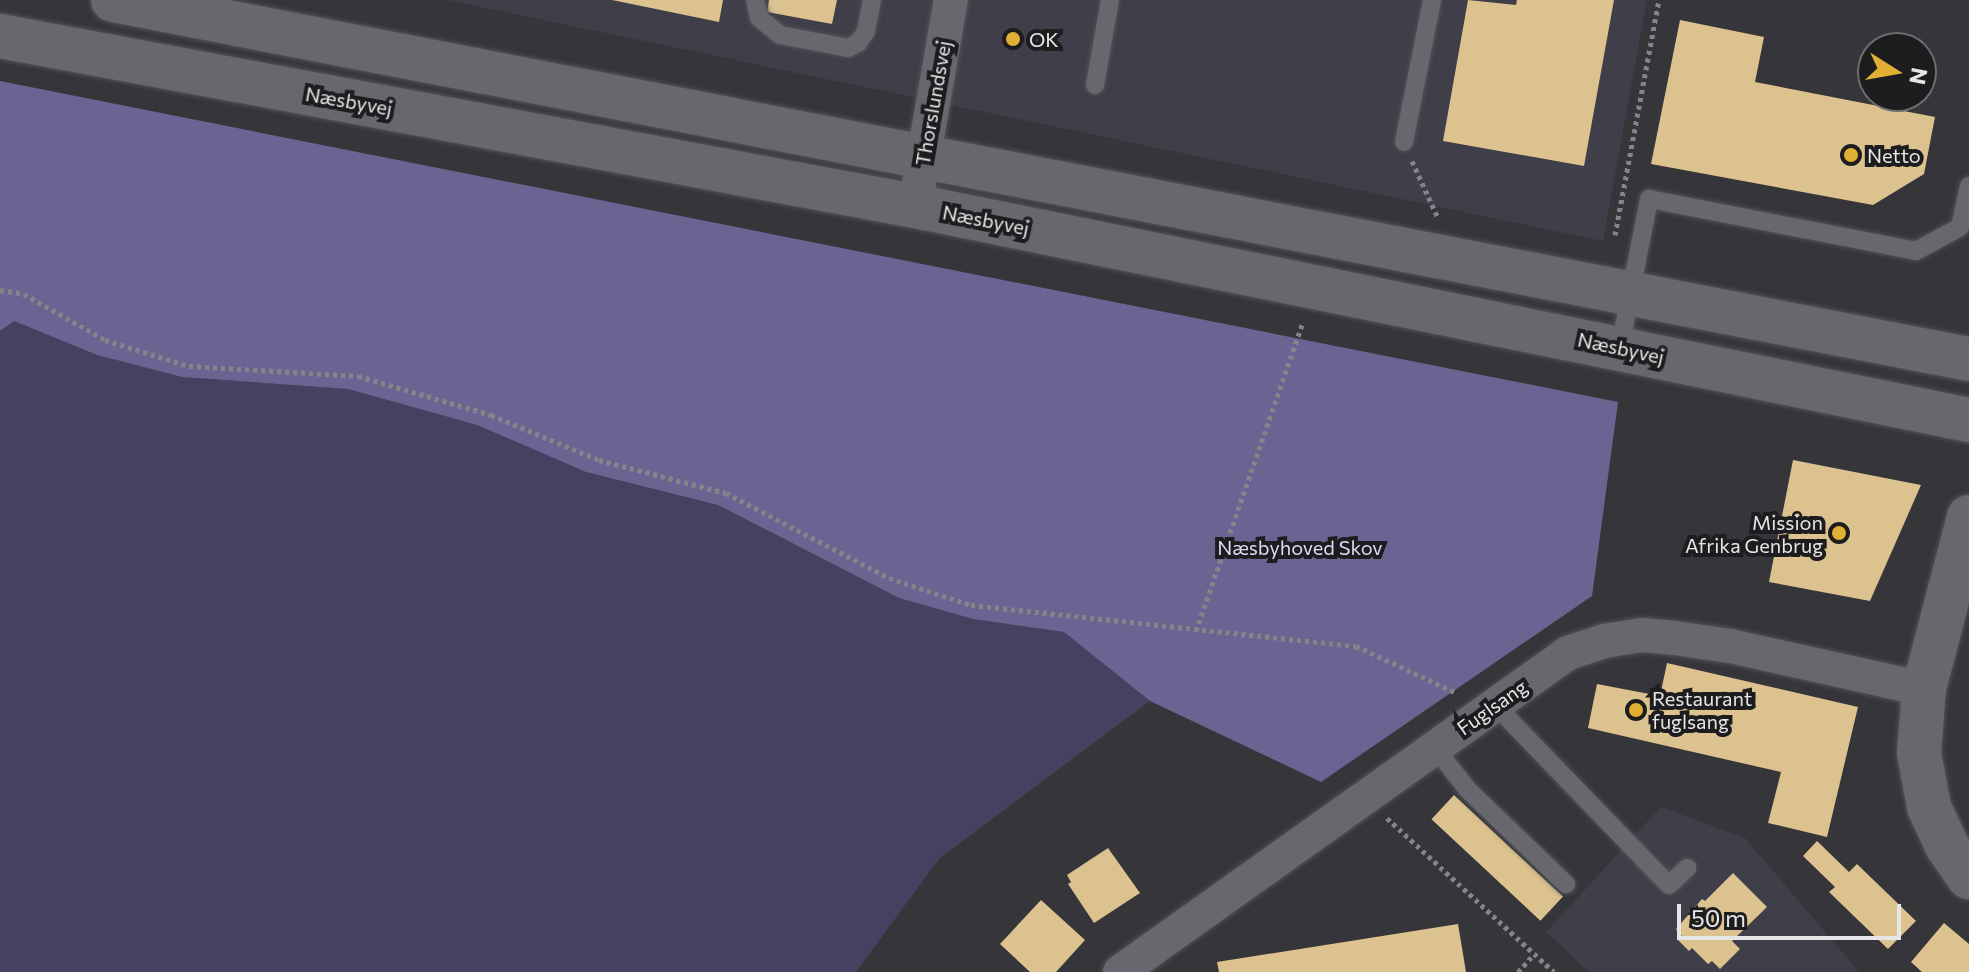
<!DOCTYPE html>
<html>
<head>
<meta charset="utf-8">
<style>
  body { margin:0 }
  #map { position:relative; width:1969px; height:972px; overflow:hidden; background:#36353a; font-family:Commissioner,sans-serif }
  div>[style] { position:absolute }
  .built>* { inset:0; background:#3f3e49 }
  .green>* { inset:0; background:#464161 }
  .forest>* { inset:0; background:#6b6493 }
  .building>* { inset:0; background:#dbc28e; transform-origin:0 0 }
  .path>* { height:5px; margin-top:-2.5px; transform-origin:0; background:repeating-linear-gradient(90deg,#858488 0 4px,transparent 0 8px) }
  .roads { filter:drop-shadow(0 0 2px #515155) drop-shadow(0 0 2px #515155) }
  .lane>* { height:18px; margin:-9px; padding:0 9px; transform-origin:9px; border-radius:9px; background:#68676d }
  .street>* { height:34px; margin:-17px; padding:0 17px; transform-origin:17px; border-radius:17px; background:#68676d }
  .secondary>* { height:44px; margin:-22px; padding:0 22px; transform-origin:22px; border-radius:22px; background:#68676d }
  .dots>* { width:22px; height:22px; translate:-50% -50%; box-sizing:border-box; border:4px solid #1d1d1f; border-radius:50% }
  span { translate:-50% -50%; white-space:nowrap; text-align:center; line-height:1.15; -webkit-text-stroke:8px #1d1d1f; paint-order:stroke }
  .poi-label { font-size:20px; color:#e6e5e8 }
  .left { translate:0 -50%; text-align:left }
  .right { translate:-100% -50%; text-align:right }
  .street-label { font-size:20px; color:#e6e5e8 }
  .park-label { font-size:20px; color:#dddaf8 }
  .north { position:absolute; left:1857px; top:32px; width:80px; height:80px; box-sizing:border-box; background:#1d1d1f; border:2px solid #6d6d6f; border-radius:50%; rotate:101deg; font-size:22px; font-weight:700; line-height:32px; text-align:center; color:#e6e5e8 }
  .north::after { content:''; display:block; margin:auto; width:28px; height:36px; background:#e1af34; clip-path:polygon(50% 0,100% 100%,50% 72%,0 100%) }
  .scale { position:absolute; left:1677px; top:904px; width:224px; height:36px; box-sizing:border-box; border:4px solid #e6e5e8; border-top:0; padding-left:10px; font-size:24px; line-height:28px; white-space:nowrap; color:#e6e5e8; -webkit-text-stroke:6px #1d1d1f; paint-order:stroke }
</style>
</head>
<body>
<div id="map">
  <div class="built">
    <i style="clip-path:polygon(447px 0,1647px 0,1603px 241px)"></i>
    <i style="clip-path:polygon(1661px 807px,1745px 838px,1859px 972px,1589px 972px,1546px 932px)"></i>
  </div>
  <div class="green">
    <i style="clip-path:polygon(14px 321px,97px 355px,182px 377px,348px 389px,477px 425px,586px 472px,718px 505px,899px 598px,973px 619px,1064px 632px,1150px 701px,939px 859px,856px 972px,0 972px,0 331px)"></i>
  </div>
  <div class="forest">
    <i style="clip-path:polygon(0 81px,1618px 402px,1592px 596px,1321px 782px,1150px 701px,1064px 632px,973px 619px,899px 598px,718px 505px,586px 472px,477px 425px,348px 389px,182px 377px,97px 355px,14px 321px,0 331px)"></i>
  </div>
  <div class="building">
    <i style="clip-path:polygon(612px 0,723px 0,719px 22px)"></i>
    <i style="clip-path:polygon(769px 0,837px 0,832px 24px,767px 12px)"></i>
    <i style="clip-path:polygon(1468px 0,1516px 5px,1517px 0,1614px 0,1584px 166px,1443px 141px)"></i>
    <i style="clip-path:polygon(1680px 20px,1764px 37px,1755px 82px,1935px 117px,1924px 174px,1873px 205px,1651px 164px)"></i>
    <i style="clip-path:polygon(1793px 460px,1921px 485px,1870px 601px,1769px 582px)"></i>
    <i style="clip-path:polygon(1667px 663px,1858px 707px,1827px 837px,1768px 823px,1781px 772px,1588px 728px,1597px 684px,1660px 696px)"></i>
    <i style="left:1454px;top:795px;width:149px;height:33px;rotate:43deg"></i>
    <i style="clip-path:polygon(1817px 841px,1849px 872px,1857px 864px,1916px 921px,1888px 949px,1829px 892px,1835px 887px,1803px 856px)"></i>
    <i style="clip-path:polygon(1108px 848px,1140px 893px,1094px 923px,1068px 884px,1071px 882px,1067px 875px)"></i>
    <i style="clip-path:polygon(1733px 873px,1767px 907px,1732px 941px,1740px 949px,1720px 969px,1712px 961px,1708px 964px,1692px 948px,1689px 951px,1678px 940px,1682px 936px,1676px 929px,1702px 899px,1705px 901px)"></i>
    <i style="clip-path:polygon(1041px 900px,1085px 940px,1056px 972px,1030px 972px,1000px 944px)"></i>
    <i style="clip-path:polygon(1944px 923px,1969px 944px,1969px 972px,1922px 972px,1911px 962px)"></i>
    <i style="clip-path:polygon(1458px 924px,1466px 972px,1219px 972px,1217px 962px)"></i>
  </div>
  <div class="path">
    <i style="left:1412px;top:161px;width:63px;rotate:65.5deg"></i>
    <i style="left:1615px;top:235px;width:239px;rotate:-79.4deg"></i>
    <i style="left:0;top:290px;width:24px;rotate:9deg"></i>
    <i style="left:24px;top:294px;width:93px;rotate:29.6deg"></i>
    <i style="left:105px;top:340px;width:88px;rotate:17.2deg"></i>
    <i style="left:189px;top:366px;width:169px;rotate:3.4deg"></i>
    <i style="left:358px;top:376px;width:139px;rotate:16.3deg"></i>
    <i style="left:491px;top:415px;width:117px;rotate:22.6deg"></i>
    <i style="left:599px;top:460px;width:131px;rotate:14.6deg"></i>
    <i style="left:726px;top:493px;width:184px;rotate:27.5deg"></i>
    <i style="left:889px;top:578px;width:86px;rotate:18.2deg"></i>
    <i style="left:971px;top:605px;width:387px;rotate:6.1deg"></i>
    <i style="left:1356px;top:646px;width:111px;rotate:25deg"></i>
    <i style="left:1196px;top:631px;width:327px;rotate:-70.9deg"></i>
    <i style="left:1387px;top:818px;width:227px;rotate:42.7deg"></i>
    <i style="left:1518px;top:972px;width:24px;rotate:-48deg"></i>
  </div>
  <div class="roads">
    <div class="lane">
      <i style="left:755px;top:0;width:18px;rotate:77deg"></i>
      <i style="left:759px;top:18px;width:27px;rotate:39deg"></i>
      <i style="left:780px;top:35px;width:69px;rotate:10.8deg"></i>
      <i style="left:848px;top:48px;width:11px;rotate:-27deg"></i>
      <i style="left:858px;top:43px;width:14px;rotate:-56deg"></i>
      <i style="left:866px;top:31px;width:32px;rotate:-79deg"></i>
      <i style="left:1095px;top:85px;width:86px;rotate:-80deg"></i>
      <i style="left:1404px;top:142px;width:145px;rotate:-78.8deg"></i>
      <i style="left:1620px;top:347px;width:151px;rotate:-78.9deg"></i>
      <i style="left:1649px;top:199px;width:272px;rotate:11deg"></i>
      <i style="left:1916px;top:251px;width:50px;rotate:-28.6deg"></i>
      <i style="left:1960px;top:227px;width:42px;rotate:-77.6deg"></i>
      <i style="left:1495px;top:705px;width:250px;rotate:46deg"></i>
      <i style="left:1669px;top:885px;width:25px;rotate:-43deg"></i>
      <i style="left:1435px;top:748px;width:53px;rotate:51.8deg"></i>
      <i style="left:1468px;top:790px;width:136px;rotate:43.8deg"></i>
    </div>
    <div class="street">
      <i style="left:915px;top:206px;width:209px;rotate:-80.1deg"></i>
      <i style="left:1120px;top:972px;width:550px;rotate:-35.45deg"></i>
      <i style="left:1568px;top:653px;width:38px;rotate:-18deg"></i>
      <i style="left:1604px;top:641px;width:37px;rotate:-9deg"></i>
      <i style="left:1641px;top:635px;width:34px;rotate:5deg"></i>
      <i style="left:1675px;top:638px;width:56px;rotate:8.3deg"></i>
      <i style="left:1730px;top:646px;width:199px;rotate:12.5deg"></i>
    </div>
    <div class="secondary">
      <i style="left:113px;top:0;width:1890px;rotate:10.95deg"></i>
      <i style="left:0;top:36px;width:931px;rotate:10.53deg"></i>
      <i style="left:915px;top:206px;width:1076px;rotate:11.48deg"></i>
      <i style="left:1969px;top:517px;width:178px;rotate:104.7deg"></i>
      <i style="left:1924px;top:689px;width:64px;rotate:94.5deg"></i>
      <i style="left:1919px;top:753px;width:55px;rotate:79.5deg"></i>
      <i style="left:1929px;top:807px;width:43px;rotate:65.2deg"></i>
      <i style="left:1947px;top:846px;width:38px;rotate:55deg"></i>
    </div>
  </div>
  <div class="dots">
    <i style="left:1013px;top:39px;background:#e1af34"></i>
    <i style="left:1851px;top:155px;background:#e1af34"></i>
    <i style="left:1839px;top:533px;background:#e1af34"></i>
    <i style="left:1636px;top:710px;background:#e1af34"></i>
  </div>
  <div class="poi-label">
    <span class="left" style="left:1029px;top:39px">OK</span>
    <span class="left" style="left:1867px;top:155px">Netto</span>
    <span class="right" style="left:1823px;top:534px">Mission<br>Afrika Genbrug</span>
    <span class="left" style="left:1652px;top:710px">Restaurant<br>fuglsang</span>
  </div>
  <div class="street-label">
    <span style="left:349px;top:101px;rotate:10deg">Næsbyvej</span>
    <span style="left:933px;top:103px;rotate:-80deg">Thorslundsvej</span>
    <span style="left:986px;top:220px;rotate:11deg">Næsbyvej</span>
    <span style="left:1621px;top:348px;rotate:12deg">Næsbyvej</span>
    <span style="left:1492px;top:707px;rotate:-35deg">Fuglsang</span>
  </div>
  <div class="park-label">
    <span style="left:1300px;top:547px">Næsbyhoved Skov</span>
  </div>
  <div class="north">N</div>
  <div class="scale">50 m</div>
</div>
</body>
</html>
